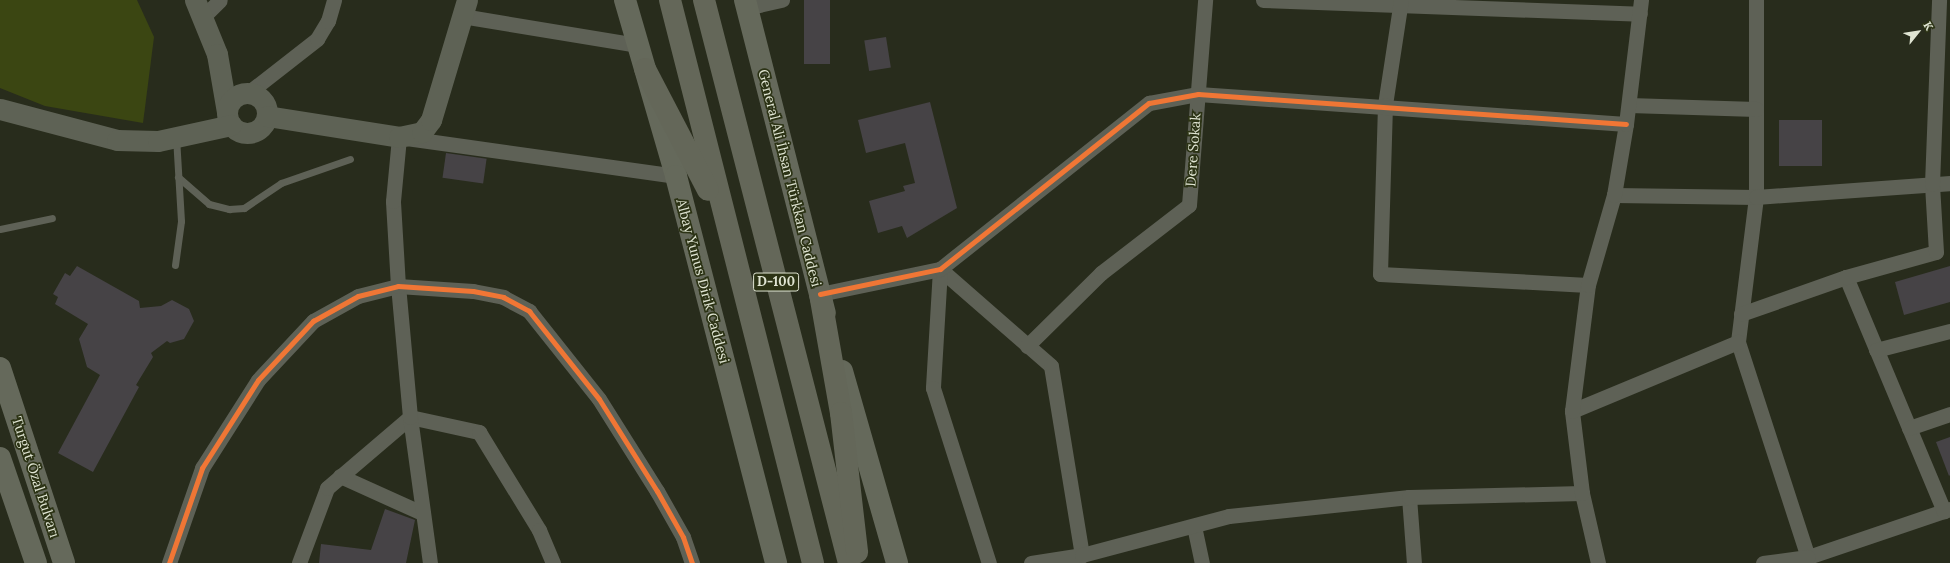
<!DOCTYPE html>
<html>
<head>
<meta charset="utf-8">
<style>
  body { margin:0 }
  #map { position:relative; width:1950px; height:563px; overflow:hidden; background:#282c1c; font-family:Lora,serif }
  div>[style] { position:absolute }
  .green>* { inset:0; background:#3b4612 }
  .building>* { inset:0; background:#464346; transform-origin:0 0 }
  .service>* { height:7px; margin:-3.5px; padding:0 3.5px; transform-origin:3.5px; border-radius:3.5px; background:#5e6156 }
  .minor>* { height:15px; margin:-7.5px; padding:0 7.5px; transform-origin:7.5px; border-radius:7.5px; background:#5e6156 }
  .secondary>* { height:21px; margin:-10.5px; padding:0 10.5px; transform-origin:10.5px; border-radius:10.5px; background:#5e6255 }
  .secondary>.ring { margin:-10.5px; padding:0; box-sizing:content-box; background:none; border:21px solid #5e6255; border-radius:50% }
  .primary>* { height:22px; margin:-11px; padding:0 11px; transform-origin:11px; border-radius:11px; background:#65695b }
  .trunk>* { height:22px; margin:-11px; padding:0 11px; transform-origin:11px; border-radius:11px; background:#646759 }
  .cycleway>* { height:5px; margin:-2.5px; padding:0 2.5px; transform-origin:2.5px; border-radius:2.5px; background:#f07635 }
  span { translate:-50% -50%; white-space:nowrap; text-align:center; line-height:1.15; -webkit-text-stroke:3.5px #2c3315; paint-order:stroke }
  .shield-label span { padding:1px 3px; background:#2c3315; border:1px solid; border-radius:3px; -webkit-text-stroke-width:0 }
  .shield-label { font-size:13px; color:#e0e5d3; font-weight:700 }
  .street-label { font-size:14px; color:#e0e5d3 }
  .north { position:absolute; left:1898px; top:12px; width:40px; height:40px; -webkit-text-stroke:3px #2c3315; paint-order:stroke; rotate:60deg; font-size:11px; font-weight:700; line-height:16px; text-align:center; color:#e0e5d3 }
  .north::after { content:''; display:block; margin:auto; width:14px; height:18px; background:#e0e5d3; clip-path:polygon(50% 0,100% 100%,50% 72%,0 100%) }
</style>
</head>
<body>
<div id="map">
  <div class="green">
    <i style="clip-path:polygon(0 0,137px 0,154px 37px,143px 123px,45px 106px,0 88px)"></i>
  </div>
  <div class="building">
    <i style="left:804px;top:0;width:26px;height:64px"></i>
    <i style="left:886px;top:37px;width:31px;height:22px;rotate:81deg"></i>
    <i style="clip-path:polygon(930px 102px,957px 208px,907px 238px,902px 226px,878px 233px,869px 201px,905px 191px,903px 186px,915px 183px,905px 143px,866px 153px,858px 120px)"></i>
    <i style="left:1779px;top:120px;width:43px;height:46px"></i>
    <i style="left:446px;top:153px;width:41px;height:25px;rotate:8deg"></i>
    <i style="clip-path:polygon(77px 266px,139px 301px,140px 308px,161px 306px,172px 300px,189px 309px,194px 321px,184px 339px,170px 343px,167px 341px,151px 353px,153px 357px,136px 385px,139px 387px,93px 472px,58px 453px,100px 375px,87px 367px,79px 339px,88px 324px,55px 304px,58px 297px,53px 294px,65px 273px,70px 276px)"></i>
    <i style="clip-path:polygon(1950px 266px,1950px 302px,1904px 315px,1895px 282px)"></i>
    <i style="clip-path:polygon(1950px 437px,1950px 475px,1949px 476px,1936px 442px)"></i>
    <i style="clip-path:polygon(385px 509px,415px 520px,406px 563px,319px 563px,321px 544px,371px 550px)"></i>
  </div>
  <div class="service">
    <i style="left:178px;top:177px;width:41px;rotate:41.1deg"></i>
    <i style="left:209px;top:204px;width:21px;rotate:14deg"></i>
    <i style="left:229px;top:209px;width:15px;rotate:-4deg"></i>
    <i style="left:244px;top:208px;width:45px;rotate:-34deg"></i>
    <i style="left:281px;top:183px;width:73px;rotate:-19.2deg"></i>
    <i style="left:0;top:229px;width:53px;rotate:-11.9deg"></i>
    <i style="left:175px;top:265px;width:44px;rotate:-82.2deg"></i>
    <i style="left:181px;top:221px;width:83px;rotate:-93.4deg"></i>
  </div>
  <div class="minor">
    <i style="left:1263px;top:0;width:377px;rotate:2.1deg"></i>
    <i style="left:1401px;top:0;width:106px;rotate:98.7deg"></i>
    <i style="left:1385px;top:105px;width:169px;rotate:91.7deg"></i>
    <i style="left:1380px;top:274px;width:208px;rotate:3deg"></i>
    <i style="left:1756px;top:0;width:197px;rotate:90deg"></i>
    <i style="left:1756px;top:197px;width:146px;rotate:97.1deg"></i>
    <i style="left:1738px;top:342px;width:226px;rotate:72deg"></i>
    <i style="left:1808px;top:557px;width:150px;rotate:-18.7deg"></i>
    <i style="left:746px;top:8px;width:37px;rotate:-13deg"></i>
    <i style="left:462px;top:16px;width:177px;rotate:9.4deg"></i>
    <i style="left:202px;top:18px;width:25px;rotate:-45deg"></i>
    <i style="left:248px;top:93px;width:88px;rotate:-38deg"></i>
    <i style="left:317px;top:39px;width:21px;rotate:-59deg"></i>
    <i style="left:328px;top:21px;width:22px;rotate:-74deg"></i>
    <i style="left:1629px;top:105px;width:127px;rotate:1.8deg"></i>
    <i style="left:1614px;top:195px;width:142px;rotate:0.8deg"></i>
    <i style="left:1756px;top:197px;width:195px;rotate:-4.1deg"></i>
    <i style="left:940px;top:269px;width:147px;rotate:41.1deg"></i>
    <i style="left:1051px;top:366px;width:192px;rotate:80.7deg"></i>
    <i style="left:940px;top:269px;width:119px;rotate:93.4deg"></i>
    <i style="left:933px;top:388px;width:184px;rotate:72.3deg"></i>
    <i style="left:1846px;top:277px;width:254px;rotate:67.3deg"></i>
    <i style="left:820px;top:294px;width:123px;rotate:-11.8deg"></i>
    <i style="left:940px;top:269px;width:267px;rotate:-38.5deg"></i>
    <i style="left:1149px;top:103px;width:50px;rotate:-10.4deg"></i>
    <i style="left:1198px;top:94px;width:429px;rotate:4deg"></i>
    <i style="left:1741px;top:314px;width:111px;rotate:-19.4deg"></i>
    <i style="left:1846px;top:277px;width:93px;rotate:-15.5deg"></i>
    <i style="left:1936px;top:252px;width:68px;rotate:-93.4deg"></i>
    <i style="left:1932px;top:184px;width:184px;rotate:-87.8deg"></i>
    <i style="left:1027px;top:346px;width:104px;rotate:-44.6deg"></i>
    <i style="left:1101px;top:273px;width:111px;rotate:-37.7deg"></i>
    <i style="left:1189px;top:205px;width:206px;rotate:-85.5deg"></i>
    <i style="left:1876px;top:350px;width:76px;rotate:-14.4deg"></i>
    <i style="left:1572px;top:411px;width:180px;rotate:-22.6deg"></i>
    <i style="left:1909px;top:428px;width:43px;rotate:-18.9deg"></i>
    <i style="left:340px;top:476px;width:90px;rotate:24.3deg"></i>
    <i style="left:1409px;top:497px;width:66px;rotate:85.7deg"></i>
    <i style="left:1194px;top:526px;width:38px;rotate:78deg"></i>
    <i style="left:169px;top:563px;width:101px;rotate:-70.8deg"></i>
    <i style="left:202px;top:468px;width:104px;rotate:-57.5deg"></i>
    <i style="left:258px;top:380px;width:81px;rotate:-47deg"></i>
    <i style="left:313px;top:321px;width:51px;rotate:-29.1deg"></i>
    <i style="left:358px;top:296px;width:41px;rotate:-14deg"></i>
    <i style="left:398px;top:286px;width:75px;rotate:3.8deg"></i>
    <i style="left:473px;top:291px;width:31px;rotate:11deg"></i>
    <i style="left:503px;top:297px;width:30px;rotate:28deg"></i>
    <i style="left:529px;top:311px;width:112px;rotate:51.5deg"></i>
    <i style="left:599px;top:399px;width:109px;rotate:57.8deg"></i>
    <i style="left:657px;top:491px;width:53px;rotate:60.5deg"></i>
    <i style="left:683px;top:537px;width:28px;rotate:71deg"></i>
    <i style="left:299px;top:563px;width:80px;rotate:-69.5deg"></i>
    <i style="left:327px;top:488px;width:109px;rotate:-40.5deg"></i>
    <i style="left:410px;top:417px;width:71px;rotate:12.3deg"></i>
    <i style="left:479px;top:432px;width:115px;rotate:58.5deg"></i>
    <i style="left:539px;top:530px;width:36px;rotate:67deg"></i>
    <i style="left:430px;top:563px;width:147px;rotate:-97.8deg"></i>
    <i style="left:410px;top:417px;width:132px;rotate:-95.2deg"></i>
    <i style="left:398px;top:286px;width:85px;rotate:-93.4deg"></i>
    <i style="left:393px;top:201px;width:64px;rotate:-84.6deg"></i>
    <i style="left:399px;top:137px;width:280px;rotate:8deg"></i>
    <i style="left:1031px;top:563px;width:52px;rotate:-8.9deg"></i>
    <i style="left:1082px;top:555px;width:152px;rotate:-14.9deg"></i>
    <i style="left:1229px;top:516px;width:181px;rotate:-6deg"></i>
    <i style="left:1409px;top:497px;width:173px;rotate:-1.3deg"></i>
    <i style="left:1598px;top:563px;width:72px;rotate:-102.9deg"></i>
    <i style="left:1582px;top:493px;width:83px;rotate:-97deg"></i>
    <i style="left:1572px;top:411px;width:127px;rotate:-82.8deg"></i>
    <i style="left:1588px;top:285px;width:94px;rotate:-73.9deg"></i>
    <i style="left:1614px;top:195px;width:72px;rotate:-80.4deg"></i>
    <i style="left:1626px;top:124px;width:125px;rotate:-83.1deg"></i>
    <i style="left:1763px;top:563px;width:45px;rotate:-7.6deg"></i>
  </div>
  <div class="secondary">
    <i style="left:195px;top:0;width:58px;rotate:67.8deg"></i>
    <i style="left:217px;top:54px;width:59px;rotate:80.2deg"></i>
    <i class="ring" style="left:227px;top:93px;width:19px;height:19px"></i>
    <i style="left:0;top:109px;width:121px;rotate:14.8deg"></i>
    <i style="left:117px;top:140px;width:41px;rotate:1.4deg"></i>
    <i style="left:158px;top:141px;width:75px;rotate:-12.4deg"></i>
    <i style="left:267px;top:116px;width:134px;rotate:9deg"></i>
    <i style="left:399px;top:137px;width:24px;rotate:-12deg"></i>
    <i style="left:422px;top:132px;width:15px;rotate:-53deg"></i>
    <i style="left:431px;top:120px;width:125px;rotate:-73.3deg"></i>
  </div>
  <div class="primary">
    <i style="left:625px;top:0;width:183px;rotate:73.8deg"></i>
    <i style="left:676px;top:176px;width:400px;rotate:75.5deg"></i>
    <i style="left:745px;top:0;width:323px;rotate:75.7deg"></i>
    <i style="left:0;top:368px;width:205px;rotate:71.8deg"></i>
    <i style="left:842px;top:371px;width:200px;rotate:74deg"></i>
    <i style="left:0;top:458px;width:111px;rotate:71.1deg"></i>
  </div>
  <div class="trunk">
    <i style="left:670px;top:0;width:581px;rotate:75.75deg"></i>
    <i style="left:704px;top:0;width:581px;rotate:75.56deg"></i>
    <i style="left:645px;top:69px;width:136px;rotate:62.5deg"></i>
    <i style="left:820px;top:294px;width:121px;rotate:80deg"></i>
    <i style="left:841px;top:413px;width:140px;rotate:83.4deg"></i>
  </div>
  <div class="cycleway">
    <i style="left:820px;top:294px;width:123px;rotate:-11.8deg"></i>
    <i style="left:940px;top:269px;width:267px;rotate:-38.5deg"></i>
    <i style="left:1149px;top:103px;width:50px;rotate:-10.4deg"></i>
    <i style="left:1198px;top:94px;width:429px;rotate:4deg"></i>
    <i style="left:169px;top:563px;width:101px;rotate:-70.8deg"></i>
    <i style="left:202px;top:468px;width:104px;rotate:-57.5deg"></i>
    <i style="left:258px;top:380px;width:81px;rotate:-47deg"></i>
    <i style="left:313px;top:321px;width:51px;rotate:-29.1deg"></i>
    <i style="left:358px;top:296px;width:41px;rotate:-14deg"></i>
    <i style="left:398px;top:286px;width:75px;rotate:3.8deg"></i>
    <i style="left:473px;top:291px;width:31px;rotate:11deg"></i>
    <i style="left:503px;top:297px;width:30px;rotate:28deg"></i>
    <i style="left:529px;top:311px;width:112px;rotate:51.5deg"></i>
    <i style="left:599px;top:399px;width:109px;rotate:57.8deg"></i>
    <i style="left:657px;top:491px;width:53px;rotate:60.5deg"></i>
    <i style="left:683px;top:537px;width:28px;rotate:71deg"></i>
  </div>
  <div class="shield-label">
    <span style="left:776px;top:282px">D-100</span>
  </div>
  <div class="street-label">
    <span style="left:1193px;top:150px;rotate:-86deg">Dere Sokak</span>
    <span style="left:790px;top:178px;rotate:76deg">General Ali İhsan Türkkan Caddesi</span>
    <span style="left:703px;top:281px;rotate:75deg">Albay Yunus Dirik Caddesi</span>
    <span style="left:36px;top:477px;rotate:72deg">Turgut Özal Bulvarı</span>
  </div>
  <div class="north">K</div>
</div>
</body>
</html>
